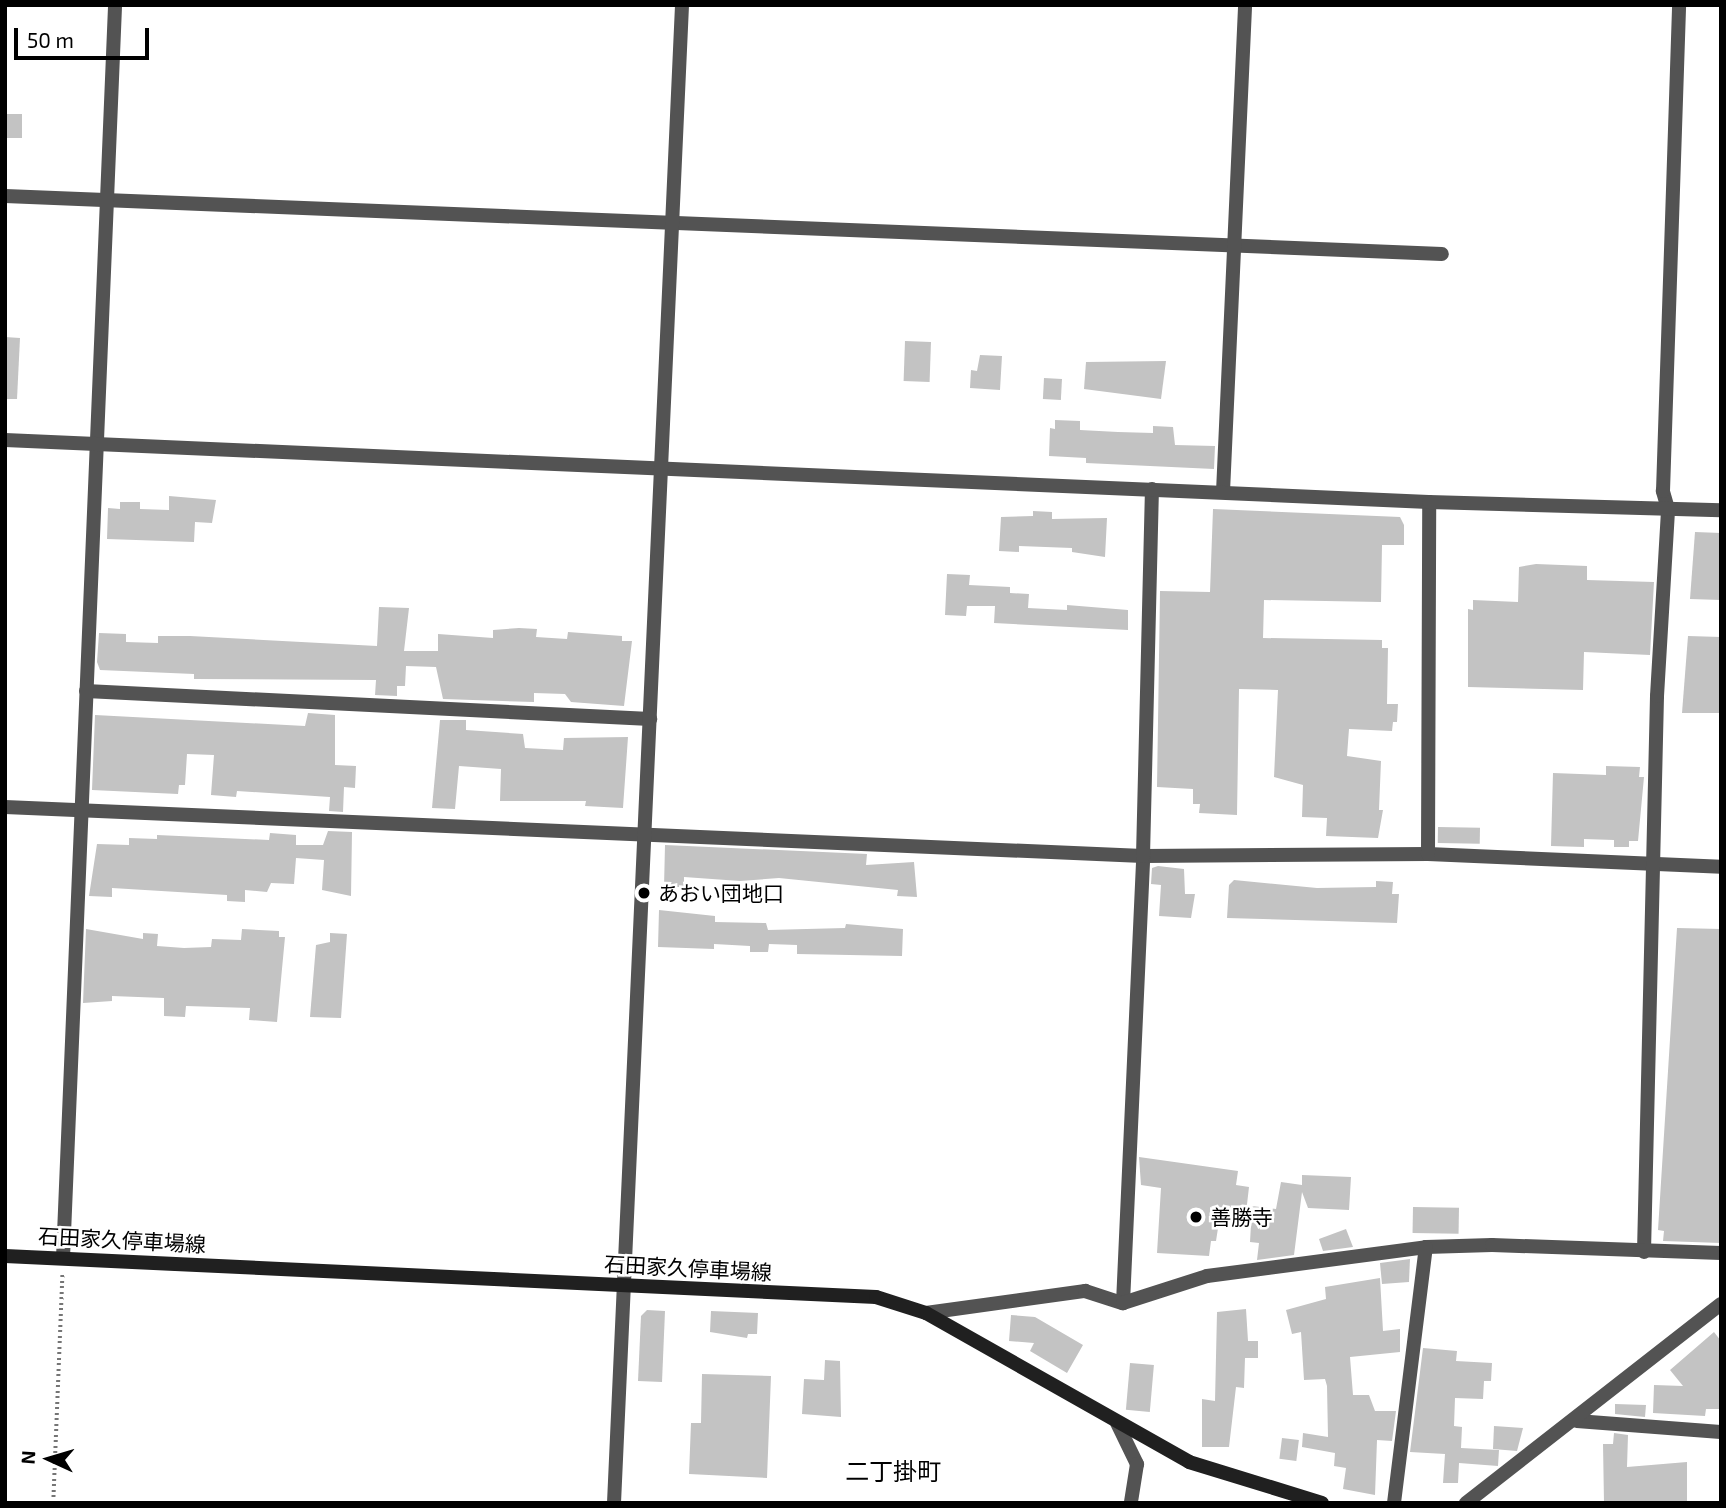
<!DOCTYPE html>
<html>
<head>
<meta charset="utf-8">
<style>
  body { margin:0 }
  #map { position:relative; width:1726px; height:1508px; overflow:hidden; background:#fff; font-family:"Exo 2","Noto Sans JP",sans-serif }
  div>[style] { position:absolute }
  .building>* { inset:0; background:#c3c3c3; transform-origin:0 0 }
  .path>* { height:3.5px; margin-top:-1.75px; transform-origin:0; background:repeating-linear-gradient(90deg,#757575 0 2px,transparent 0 5.5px) }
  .minor>* { height:14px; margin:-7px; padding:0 7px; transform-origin:7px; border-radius:7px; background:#535353 }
  .tertiary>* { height:14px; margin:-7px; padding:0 7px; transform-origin:7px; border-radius:7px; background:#535353 }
  .secondary>* { height:14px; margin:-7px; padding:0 7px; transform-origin:7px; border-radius:7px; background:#202020 }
  .dots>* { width:19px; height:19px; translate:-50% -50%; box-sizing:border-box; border:4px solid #fff; border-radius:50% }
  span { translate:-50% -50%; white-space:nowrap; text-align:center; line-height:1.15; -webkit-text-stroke:5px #fff; paint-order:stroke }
  .poi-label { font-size:21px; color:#000 }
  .left { translate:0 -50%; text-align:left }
  .street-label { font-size:21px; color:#000 }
  .quarter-label { font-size:24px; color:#000 }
  .frame { position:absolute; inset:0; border:7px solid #000; pointer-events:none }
  .north { position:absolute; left:14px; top:1424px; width:70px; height:70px; -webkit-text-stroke:5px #fff; paint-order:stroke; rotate:274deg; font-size:19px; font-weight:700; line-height:28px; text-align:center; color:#000 }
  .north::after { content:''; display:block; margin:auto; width:24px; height:32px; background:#000; clip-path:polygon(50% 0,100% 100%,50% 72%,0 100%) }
  .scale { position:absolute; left:14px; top:28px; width:135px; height:32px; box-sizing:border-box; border:4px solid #000; border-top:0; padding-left:9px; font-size:21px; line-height:24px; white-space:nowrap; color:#000; -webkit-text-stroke:5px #fff; paint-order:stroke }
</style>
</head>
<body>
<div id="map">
  <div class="building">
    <i style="left:5px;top:114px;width:17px;height:24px"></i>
    <i style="clip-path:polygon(5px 337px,20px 338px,17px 399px,5px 399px)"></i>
    <i style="left:905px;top:341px;width:26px;height:40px;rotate:2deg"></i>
    <i style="clip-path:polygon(980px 355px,1002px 356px,1000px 390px,970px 388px,971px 370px,977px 371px)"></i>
    <i style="clip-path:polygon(1166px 361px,1161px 399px,1084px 389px,1086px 362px)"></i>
    <i style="left:1044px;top:378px;width:18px;height:21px;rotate:3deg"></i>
    <i style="clip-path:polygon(1055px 420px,1080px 421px,1080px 430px,1118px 432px,1153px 433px,1153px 426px,1173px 427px,1175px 445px,1215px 446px,1214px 469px,1086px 463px,1086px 458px,1049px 456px,1050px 428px,1055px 429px)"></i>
    <i style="clip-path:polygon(169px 496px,216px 500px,212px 523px,195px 522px,194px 542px,107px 539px,108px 508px,120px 509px,120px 502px,140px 502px,140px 509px,169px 510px)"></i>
    <i style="clip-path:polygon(1213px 509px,1400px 517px,1404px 525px,1404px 545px,1382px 545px,1381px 602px,1264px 600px,1263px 638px,1382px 640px,1382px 648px,1388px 648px,1387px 704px,1398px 704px,1397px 722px,1393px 722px,1392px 731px,1349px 729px,1347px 756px,1381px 761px,1379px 810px,1383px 810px,1378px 838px,1326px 836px,1327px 818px,1302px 817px,1303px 785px,1274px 777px,1278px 690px,1239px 689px,1237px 815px,1199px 813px,1200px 804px,1193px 804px,1193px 789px,1157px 787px,1160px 591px,1210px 592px)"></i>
    <i style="clip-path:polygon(1033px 511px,1052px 512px,1052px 519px,1107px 518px,1105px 557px,1072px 552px,1072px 548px,1019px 546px,1019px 552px,999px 551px,1001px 517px,1033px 516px)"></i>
    <i style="clip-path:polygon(1695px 532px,1721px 533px,1721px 600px,1690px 599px)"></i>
    <i style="clip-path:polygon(1536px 564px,1587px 566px,1587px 580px,1654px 582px,1650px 655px,1584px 652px,1583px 690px,1468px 687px,1468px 609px,1473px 610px,1473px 600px,1518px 602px,1519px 567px)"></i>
    <i style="clip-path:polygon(947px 574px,970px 575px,969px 585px,1010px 587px,1010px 593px,1029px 594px,1028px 608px,1067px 610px,1067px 605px,1128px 610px,1128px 630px,994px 623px,995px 606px,967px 606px,966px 616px,945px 615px)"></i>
    <i style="clip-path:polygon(379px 607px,409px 608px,404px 651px,438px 651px,438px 634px,493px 638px,493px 630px,519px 628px,537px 629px,536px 637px,567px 639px,568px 632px,622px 636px,622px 641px,632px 641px,624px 706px,571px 702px,565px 694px,534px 693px,534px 702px,443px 699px,436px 667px,406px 666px,405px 686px,397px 686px,397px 696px,375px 695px,376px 680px,194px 679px,194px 674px,100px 670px,97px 662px,99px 633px,126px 634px,126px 642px,158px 643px,158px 636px,190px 636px,377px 646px)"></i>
    <i style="clip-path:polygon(1688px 636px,1721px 637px,1721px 713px,1682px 713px)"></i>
    <i style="clip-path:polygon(308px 713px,335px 715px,335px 765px,356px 766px,355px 788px,344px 787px,343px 812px,329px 811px,330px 797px,237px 791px,236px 797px,211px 795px,214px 755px,187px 754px,185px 785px,179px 785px,178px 794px,92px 790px,95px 715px,305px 726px)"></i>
    <i style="clip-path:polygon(440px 720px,466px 720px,466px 730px,523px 734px,525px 748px,563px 750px,564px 738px,628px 737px,623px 808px,585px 806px,586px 801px,500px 801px,501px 769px,459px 766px,455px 809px,432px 808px)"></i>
    <i style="clip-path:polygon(1606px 766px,1640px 767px,1639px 777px,1644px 777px,1638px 841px,1629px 841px,1629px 847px,1614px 847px,1614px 840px,1584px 839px,1584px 847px,1551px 846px,1553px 773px,1606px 775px)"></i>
    <i style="left:1438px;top:827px;width:42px;height:16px;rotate:1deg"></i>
    <i style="clip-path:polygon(328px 831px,352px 832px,351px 896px,322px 890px,324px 860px,296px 858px,294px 884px,271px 883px,267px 892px,245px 890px,245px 902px,227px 901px,227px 895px,112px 888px,112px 897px,89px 896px,97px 844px,129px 845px,129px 838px,157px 839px,157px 835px,269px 840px,270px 833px,296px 835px,296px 845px,323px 845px)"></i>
    <i style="clip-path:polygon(665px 845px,867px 854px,866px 865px,914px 862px,917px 897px,897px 896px,898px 890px,779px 878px,740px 881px,684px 877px,684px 887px,664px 887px)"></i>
    <i style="clip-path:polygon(1158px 866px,1184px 869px,1185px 894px,1195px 894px,1191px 918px,1159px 916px,1161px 885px,1151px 884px,1152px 868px)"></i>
    <i style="clip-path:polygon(1234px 880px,1317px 888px,1376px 887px,1376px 881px,1393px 882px,1392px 894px,1399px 894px,1397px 923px,1227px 918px,1229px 885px)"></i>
    <i style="clip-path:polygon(659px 910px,715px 916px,715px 922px,766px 923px,768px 930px,845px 928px,846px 924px,903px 929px,902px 956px,797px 954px,797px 945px,769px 944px,768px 952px,750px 952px,750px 946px,714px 944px,714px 949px,658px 947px)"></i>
    <i style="clip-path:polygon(1677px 928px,1721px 929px,1721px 1243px,1663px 1241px,1664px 1231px,1658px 1230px)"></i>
    <i style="clip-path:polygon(86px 929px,143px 939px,143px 933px,158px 934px,157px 946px,184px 948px,211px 947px,212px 939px,241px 940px,242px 929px,279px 931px,279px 937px,285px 937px,277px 1022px,249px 1020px,250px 1008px,186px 1006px,185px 1017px,164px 1016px,164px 998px,112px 996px,112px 1001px,83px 1003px)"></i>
    <i style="clip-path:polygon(330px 933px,347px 934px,341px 1018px,310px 1017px,316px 945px,330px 942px)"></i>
    <i style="clip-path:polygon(1139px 1157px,1238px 1171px,1236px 1185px,1249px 1187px,1246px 1213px,1221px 1209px,1216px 1241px,1211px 1241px,1209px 1256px,1157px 1253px,1161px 1188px,1141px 1185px)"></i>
    <i style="clip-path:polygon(1302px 1175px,1351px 1177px,1349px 1210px,1308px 1208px,1302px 1192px,1294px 1255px,1257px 1260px,1259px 1243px,1250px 1242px,1252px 1206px,1276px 1209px,1281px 1182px,1302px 1185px)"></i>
    <i style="left:1413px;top:1207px;width:46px;height:26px;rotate:1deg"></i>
    <i style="clip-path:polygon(1346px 1229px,1353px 1247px,1323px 1251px,1319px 1239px)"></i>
    <i style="clip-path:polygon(1410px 1259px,1409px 1282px,1382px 1284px,1380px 1263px)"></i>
    <i style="clip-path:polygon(1380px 1278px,1383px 1331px,1400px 1329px,1400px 1352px,1350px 1357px,1353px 1395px,1369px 1395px,1375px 1411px,1396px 1411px,1392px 1441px,1377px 1440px,1375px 1495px,1343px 1489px,1346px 1468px,1334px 1466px,1335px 1453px,1302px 1447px,1303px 1433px,1328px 1437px,1327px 1386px,1325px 1379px,1304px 1380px,1301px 1332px,1292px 1334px,1286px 1310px,1326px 1299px,1325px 1287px)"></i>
    <i style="clip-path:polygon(1246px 1309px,1248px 1341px,1258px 1341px,1258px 1358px,1245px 1358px,1244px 1388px,1236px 1387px,1229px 1447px,1202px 1447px,1202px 1399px,1215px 1401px,1217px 1312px)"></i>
    <i style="clip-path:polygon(647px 1310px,665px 1311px,662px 1382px,638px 1381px,641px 1316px)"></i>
    <i style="clip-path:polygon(711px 1311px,758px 1313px,757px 1334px,748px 1334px,747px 1338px,710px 1332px)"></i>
    <i style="clip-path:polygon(1011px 1315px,1035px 1317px,1083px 1345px,1067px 1373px,1030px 1351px,1034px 1343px,1009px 1341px)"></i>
    <i style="clip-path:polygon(1714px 1332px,1721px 1341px,1721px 1409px,1706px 1409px,1705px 1416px,1653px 1413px,1654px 1385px,1683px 1386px,1670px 1370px)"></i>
    <i style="clip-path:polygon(1423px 1348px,1457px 1351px,1456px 1361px,1492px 1363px,1491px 1381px,1484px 1381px,1483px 1399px,1455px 1398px,1454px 1426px,1462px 1427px,1461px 1448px,1499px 1450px,1498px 1466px,1459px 1463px,1458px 1483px,1443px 1483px,1445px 1454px,1410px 1452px)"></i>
    <i style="clip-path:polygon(825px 1360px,840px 1361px,841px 1417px,802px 1414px,804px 1379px,824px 1380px)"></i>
    <i style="left:1130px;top:1363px;width:24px;height:47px;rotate:5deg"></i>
    <i style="clip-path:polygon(702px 1374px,771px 1376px,767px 1478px,689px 1474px,691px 1423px,701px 1423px)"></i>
    <i style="clip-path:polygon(1615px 1404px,1646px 1405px,1645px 1417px,1615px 1414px)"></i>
    <i style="clip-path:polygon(1494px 1426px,1523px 1428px,1517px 1451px,1493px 1449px)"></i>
    <i style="clip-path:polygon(1614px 1433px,1628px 1435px,1627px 1467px,1687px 1462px,1687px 1503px,1604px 1503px,1603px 1444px,1613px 1444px)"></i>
    <i style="left:1282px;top:1438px;width:17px;height:21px;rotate:7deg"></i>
  </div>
  <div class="path">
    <i style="left:53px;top:1503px;width:229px;rotate:-87.7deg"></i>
  </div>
  <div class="minor">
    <i style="left:5px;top:196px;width:1438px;rotate:2.31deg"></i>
    <i style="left:1223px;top:492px;width:487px;rotate:-87.4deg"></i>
    <i style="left:86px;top:691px;width:565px;rotate:2.84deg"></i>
    <i style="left:5px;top:807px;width:1139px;rotate:2.47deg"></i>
    <i style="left:1143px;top:856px;width:285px;rotate:-0.4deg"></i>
    <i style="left:1428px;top:854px;width:293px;rotate:2.5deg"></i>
    <i style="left:1428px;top:854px;width:352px;rotate:-89.8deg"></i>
    <i style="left:1644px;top:1252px;width:556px;rotate:-88.66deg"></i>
    <i style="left:1657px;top:696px;width:187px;rotate:-86.6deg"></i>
    <i style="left:1668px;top:509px;width:19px;rotate:-106deg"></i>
    <i style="left:1663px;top:491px;width:486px;rotate:-88.1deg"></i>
    <i style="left:63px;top:1258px;width:1254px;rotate:-87.62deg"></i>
    <i style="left:1123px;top:1303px;width:447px;rotate:-87.4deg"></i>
    <i style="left:1143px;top:856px;width:367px;rotate:-88.6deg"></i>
    <i style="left:926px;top:1313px;width:161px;rotate:-7.9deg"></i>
    <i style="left:1085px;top:1291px;width:40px;rotate:18deg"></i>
    <i style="left:1123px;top:1303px;width:88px;rotate:-17.8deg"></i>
    <i style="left:1207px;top:1276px;width:221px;rotate:-7.5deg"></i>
    <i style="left:1426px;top:1247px;width:66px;rotate:-1.7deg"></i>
    <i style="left:1492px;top:1245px;width:229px;rotate:2deg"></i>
    <i style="left:1577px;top:1421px;width:144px;rotate:4.4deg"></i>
    <i style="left:1117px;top:1423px;width:46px;rotate:64deg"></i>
    <i style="left:1137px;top:1464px;width:39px;rotate:99deg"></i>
    <i style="left:1394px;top:1503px;width:258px;rotate:-82.9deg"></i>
    <i style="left:1466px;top:1503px;width:323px;rotate:-38deg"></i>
  </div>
  <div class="tertiary">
    <i style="left:5px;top:440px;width:1425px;rotate:2.49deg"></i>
    <i style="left:1429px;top:502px;width:292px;rotate:1.6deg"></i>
    <i style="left:614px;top:1503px;width:1500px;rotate:-87.4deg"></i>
  </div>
  <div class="secondary">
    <i style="left:5px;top:1256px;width:872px;rotate:2.7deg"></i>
    <i style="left:876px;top:1297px;width:52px;rotate:17.7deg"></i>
    <i style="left:926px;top:1313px;width:302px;rotate:29.5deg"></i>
    <i style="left:1189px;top:1462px;width:139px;rotate:17.1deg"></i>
  </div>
  <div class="dots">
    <i style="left:644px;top:893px;background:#000"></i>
    <i style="left:1196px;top:1217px;background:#000"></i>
  </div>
  <div class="poi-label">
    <span class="left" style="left:658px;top:893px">あおい団地口</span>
    <span class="left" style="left:1210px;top:1217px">善勝寺</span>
  </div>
  <div class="street-label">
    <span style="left:122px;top:1240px;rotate:3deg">石田家久停車場線</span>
    <span style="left:688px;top:1268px;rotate:3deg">石田家久停車場線</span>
  </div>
  <div class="quarter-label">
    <span style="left:893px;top:1471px">二丁掛町</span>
  </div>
  <div class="frame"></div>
  <div class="north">N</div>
  <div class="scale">50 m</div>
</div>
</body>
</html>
